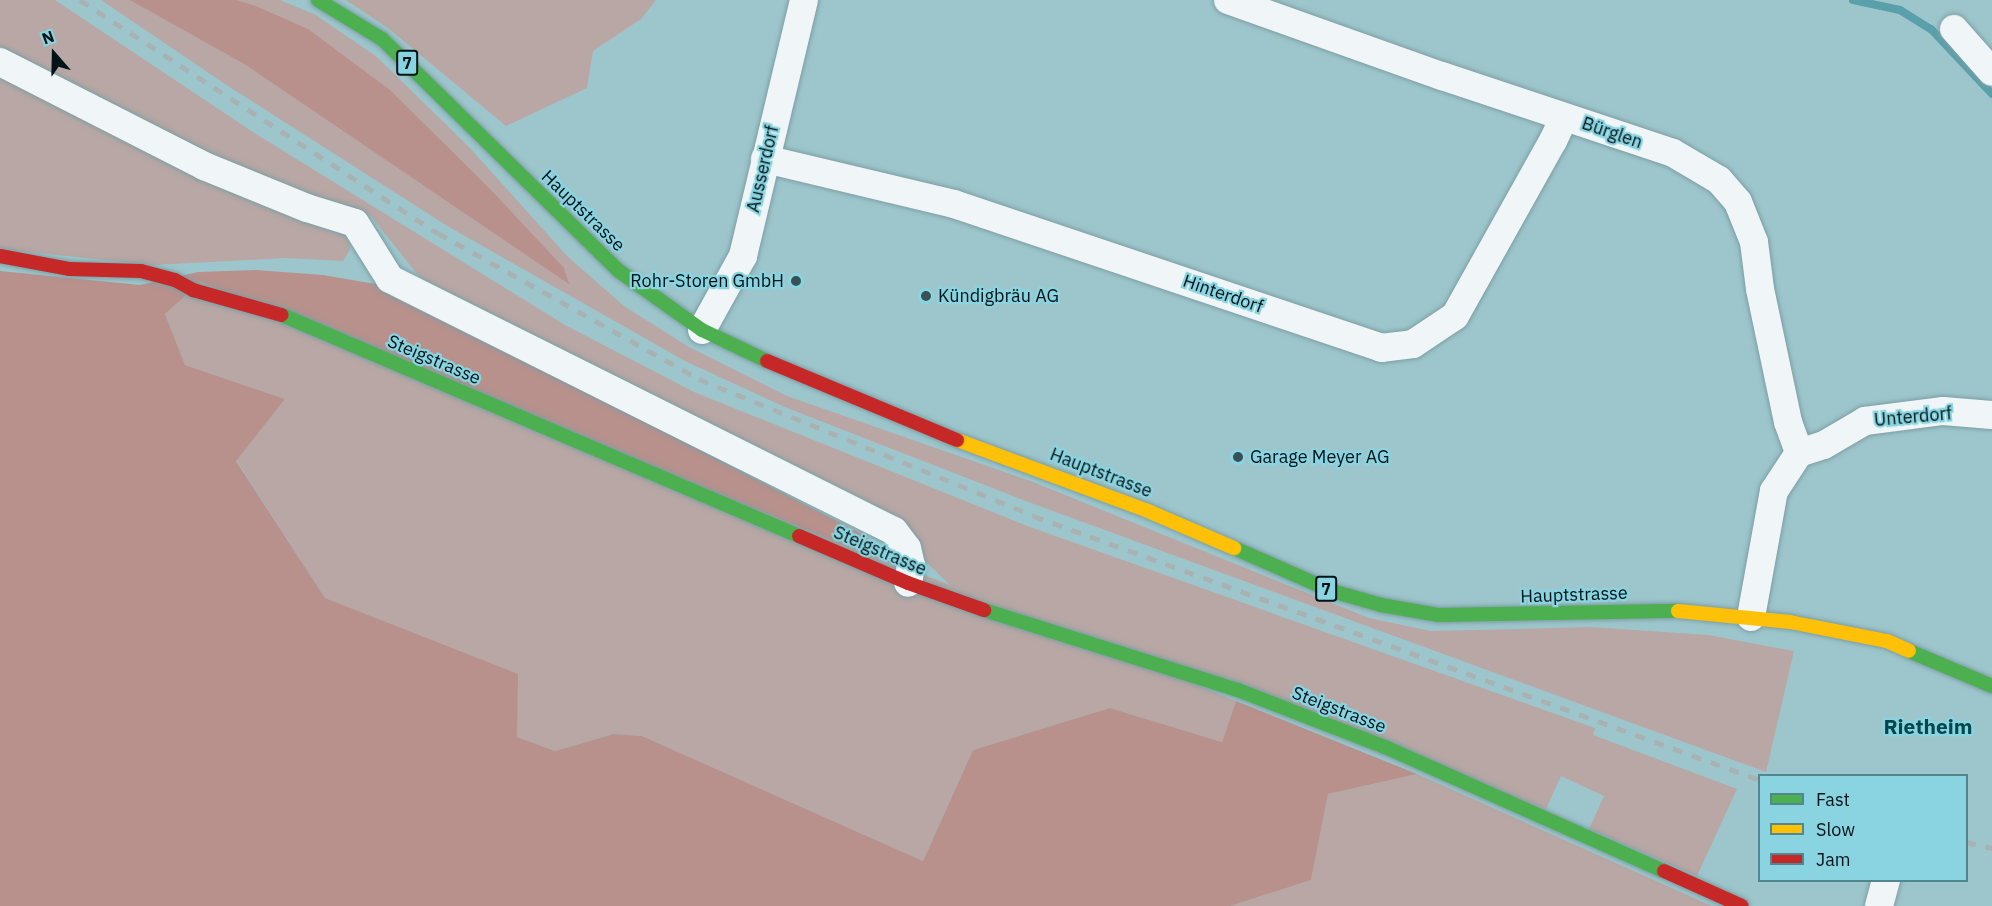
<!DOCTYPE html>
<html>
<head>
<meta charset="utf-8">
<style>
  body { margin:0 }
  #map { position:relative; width:1992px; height:906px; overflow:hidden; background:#9dc6cc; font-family:"IBM Plex Sans",sans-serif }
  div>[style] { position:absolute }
  .green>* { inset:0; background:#b8a7a4 }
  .forest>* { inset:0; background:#b8918c }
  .stream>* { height:8px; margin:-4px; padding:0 4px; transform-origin:4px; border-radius:4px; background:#59a0aa }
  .roads { filter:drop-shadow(0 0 2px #7d9ea3) drop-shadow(0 0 2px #7d9ea3) }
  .street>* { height:28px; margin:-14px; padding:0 14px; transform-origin:14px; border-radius:14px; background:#f0f6f7 }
  .fast>* { height:14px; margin:-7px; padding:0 7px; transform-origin:7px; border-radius:7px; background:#4caf50 }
  .slow>* { height:14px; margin:-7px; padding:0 7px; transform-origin:7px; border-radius:7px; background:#ffc107 }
  .jam>* { height:14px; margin:-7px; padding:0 7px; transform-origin:7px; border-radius:7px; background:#c62828 }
  .rail>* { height:4.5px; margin-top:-2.25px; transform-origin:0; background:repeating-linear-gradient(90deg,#a8b2b3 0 10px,transparent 0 20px) }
  .dots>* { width:16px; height:16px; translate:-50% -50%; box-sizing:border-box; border:3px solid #89d4e0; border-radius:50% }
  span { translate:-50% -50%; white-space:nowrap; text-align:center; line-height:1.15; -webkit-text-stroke:4.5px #89d4e0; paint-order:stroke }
  .shield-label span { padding:2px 4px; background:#89d4e0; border:2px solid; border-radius:4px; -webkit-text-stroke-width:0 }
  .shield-label { font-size:16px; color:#001317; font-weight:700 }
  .street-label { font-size:18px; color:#001317 }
  .poi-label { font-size:18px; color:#001317 }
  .right { translate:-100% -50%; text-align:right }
  .left { translate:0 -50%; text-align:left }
  .quarter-label { font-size:21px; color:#02464e; font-weight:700 }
  .legend { position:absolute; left:1758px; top:774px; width:210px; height:108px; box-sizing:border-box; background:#89d4e0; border:2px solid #528790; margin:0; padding:8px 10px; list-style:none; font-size:18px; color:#001317 }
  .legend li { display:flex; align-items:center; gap:12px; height:30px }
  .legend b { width:30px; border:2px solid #528790 }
  .north { position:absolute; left:24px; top:24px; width:60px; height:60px; -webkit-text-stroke:4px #89d4e0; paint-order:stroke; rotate:340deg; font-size:16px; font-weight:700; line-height:24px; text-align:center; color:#001317 }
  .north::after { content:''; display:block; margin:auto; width:21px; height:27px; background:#001317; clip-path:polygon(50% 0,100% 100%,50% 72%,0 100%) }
</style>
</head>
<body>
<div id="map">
  <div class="green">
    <i style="clip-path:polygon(0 0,55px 0,256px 134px,565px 325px,694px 392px,1030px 527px,1595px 728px,1593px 735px,1737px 789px,1697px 876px,1589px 829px,1604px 796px,1561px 776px,1546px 809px,957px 592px,915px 551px,442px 293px,417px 274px,371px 216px,355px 209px,305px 197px,215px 160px,0 48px)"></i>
    <i style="clip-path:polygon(101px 0,280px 0,316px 15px,377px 57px,470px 148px,567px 256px,624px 306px,689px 347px,787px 396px,1033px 482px,1369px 618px,1431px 631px,1591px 627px,1708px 635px,1794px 651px,1766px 772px,1023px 500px,787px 408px,685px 361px,449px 227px,228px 86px)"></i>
    <i style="clip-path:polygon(346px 0,656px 0,641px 19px,593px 51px,587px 88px,506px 126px,388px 28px)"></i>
    <i style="clip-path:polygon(0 73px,342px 233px,349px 242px,350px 250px,343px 261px,286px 258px,153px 265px,0 249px)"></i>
    <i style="clip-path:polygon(201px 282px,1236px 701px,1222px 742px,1110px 708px,973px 750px,923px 861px,642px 736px,614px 734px,555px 751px,517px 737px,517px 674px,325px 598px,236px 460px,285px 399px,185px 365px,165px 314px)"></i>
    <i style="clip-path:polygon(1417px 774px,1712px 906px,1230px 906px,1311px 880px,1328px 794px)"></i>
  </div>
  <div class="forest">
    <i style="clip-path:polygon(130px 0,236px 0,258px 7px,308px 29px,390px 90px,491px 190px,564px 268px,569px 284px,246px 65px)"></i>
    <i style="clip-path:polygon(256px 270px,323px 275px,381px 285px,864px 535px,900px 568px,201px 282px,165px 314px,185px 365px,285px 399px,236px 461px,325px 598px,518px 674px,517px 737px,555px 751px,614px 734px,642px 736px,923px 861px,973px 750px,1110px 708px,1222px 742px,1236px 701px,1417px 774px,1328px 794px,1311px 880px,1230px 906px,0 906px,0 271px,140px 285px,198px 272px)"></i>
  </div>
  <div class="stream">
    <i style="left:1853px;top:0;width:48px;rotate:12deg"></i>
    <i style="left:1900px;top:10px;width:36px;rotate:32deg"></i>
    <i style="left:1931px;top:29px;width:89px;rotate:46.8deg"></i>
  </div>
  <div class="roads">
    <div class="street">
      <i style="left:1228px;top:0;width:227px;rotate:19.6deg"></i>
      <i style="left:1442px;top:76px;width:243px;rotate:18.4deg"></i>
      <i style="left:1673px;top:153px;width:53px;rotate:30.4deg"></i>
      <i style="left:1719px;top:180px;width:29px;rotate:49deg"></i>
      <i style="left:1738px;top:202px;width:43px;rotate:68.2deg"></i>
      <i style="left:1754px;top:242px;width:47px;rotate:82.7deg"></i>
      <i style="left:1760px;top:289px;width:136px;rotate:78.1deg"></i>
      <i style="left:1788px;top:422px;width:33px;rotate:70deg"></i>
      <i style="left:1954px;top:29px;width:57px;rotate:48.5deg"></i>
      <i style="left:0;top:62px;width:229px;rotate:27deg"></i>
      <i style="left:204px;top:166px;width:111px;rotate:22.2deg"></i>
      <i style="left:307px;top:208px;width:50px;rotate:17.4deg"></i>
      <i style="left:355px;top:223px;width:66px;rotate:58deg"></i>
      <i style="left:390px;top:279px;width:563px;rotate:26.57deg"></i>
      <i style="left:894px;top:531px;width:21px;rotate:53deg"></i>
      <i style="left:907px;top:548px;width:17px;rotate:77deg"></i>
      <i style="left:911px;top:565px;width:18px;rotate:99deg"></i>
      <i style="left:765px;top:159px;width:194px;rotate:13.4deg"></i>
      <i style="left:954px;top:204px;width:451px;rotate:18.6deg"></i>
      <i style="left:1381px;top:348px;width:32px;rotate:-7deg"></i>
      <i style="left:1413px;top:344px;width:50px;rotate:-33.7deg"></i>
      <i style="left:1455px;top:316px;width:201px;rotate:-60.8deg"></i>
      <i style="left:1553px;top:141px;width:26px;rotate:-65deg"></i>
      <i style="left:702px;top:330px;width:85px;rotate:-61deg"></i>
      <i style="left:743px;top:256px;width:263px;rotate:-76.6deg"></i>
      <i style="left:1751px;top:617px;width:128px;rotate:-79.7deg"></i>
      <i style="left:1774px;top:491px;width:45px;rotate:-56.7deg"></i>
      <i style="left:1799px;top:453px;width:26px;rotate:-18deg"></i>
      <i style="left:1824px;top:445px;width:48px;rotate:-30.3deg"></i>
      <i style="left:1865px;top:421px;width:79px;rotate:-7.3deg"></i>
      <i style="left:1943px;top:411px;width:49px;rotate:4.7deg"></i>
      <i style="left:1879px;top:906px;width:27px;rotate:-75deg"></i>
    </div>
    <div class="fast">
      <i style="left:318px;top:0;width:75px;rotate:31.4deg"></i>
      <i style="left:382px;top:39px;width:332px;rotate:44.4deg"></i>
      <i style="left:619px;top:271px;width:102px;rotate:35.4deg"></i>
      <i style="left:702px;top:330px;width:72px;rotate:25.5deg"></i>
      <i style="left:282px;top:315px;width:562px;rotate:23.15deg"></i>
      <i style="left:1234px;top:548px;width:107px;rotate:23.7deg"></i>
      <i style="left:1332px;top:591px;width:51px;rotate:15.9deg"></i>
      <i style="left:1381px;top:605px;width:59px;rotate:9.8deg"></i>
      <i style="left:1439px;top:615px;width:239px;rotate:-1deg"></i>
      <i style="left:984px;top:610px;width:266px;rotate:17.5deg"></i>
      <i style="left:1238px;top:690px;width:158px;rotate:21.2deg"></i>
      <i style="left:1385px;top:747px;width:305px;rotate:24deg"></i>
      <i style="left:1909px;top:651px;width:90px;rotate:22.9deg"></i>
    </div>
    <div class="slow">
      <i style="left:957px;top:440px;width:204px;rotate:20.4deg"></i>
      <i style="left:1148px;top:511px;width:94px;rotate:23.3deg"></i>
      <i style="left:1678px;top:611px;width:113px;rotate:5.6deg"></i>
      <i style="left:1790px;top:622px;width:99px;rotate:11.1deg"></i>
      <i style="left:1887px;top:641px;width:24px;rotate:24deg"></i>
    </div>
    <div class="jam">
      <i style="left:0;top:256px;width:70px;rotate:10.7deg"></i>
      <i style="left:69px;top:269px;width:72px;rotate:1.6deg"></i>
      <i style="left:141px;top:271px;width:35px;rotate:15deg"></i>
      <i style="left:175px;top:280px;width:21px;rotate:29deg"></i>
      <i style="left:193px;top:290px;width:92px;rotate:15.7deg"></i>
      <i style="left:767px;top:361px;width:206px;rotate:22.6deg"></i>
      <i style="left:799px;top:536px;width:119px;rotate:23.3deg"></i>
      <i style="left:908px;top:583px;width:81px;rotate:19.6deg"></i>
      <i style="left:1664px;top:871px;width:85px;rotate:24.2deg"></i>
    </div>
  </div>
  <div class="rail">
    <i style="left:80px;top:0;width:427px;rotate:33.1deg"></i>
    <i style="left:438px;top:233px;width:299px;rotate:29.2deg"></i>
    <i style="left:699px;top:379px;width:362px;rotate:22.2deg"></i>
    <i style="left:1034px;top:516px;width:773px;rotate:19.98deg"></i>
    <i style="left:1966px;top:842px;width:27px;rotate:13deg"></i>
  </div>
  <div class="dots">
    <i style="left:796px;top:281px;background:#375256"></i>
    <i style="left:926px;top:296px;background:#375256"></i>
    <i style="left:1238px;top:457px;background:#375256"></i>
  </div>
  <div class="shield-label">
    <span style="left:407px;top:63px">7</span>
    <span style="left:1326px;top:589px">7</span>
  </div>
  <div class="street-label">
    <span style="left:1612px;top:133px;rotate:19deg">Bürglen</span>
    <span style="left:763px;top:169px;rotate:-77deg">Ausserdorf</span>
    <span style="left:583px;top:211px;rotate:44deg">Hauptstrasse</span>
    <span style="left:1223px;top:294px;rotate:19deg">Hinterdorf</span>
    <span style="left:434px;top:360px;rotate:23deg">Steigstrasse</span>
    <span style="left:1913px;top:417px;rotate:-5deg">Unterdorf</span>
    <span style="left:1101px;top:473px;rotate:21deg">Hauptstrasse</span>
    <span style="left:880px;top:551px;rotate:23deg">Steigstrasse</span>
    <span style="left:1574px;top:595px;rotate:-2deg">Hauptstrasse</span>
    <span style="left:1339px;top:710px;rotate:21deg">Steigstrasse</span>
  </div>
  <div class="poi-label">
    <span class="right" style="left:784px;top:281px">Rohr-Storen GmbH</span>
    <span class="left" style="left:938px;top:296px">Kündigbräu AG</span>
    <span class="left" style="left:1250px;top:457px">Garage Meyer AG</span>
  </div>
  <div class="quarter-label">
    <span style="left:1928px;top:726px">Rietheim</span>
  </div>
  <ul class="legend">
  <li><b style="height:8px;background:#4caf50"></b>Fast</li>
  <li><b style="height:8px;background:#ffc107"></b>Slow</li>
  <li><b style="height:8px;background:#c62828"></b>Jam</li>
  </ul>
  <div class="north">N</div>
</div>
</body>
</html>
